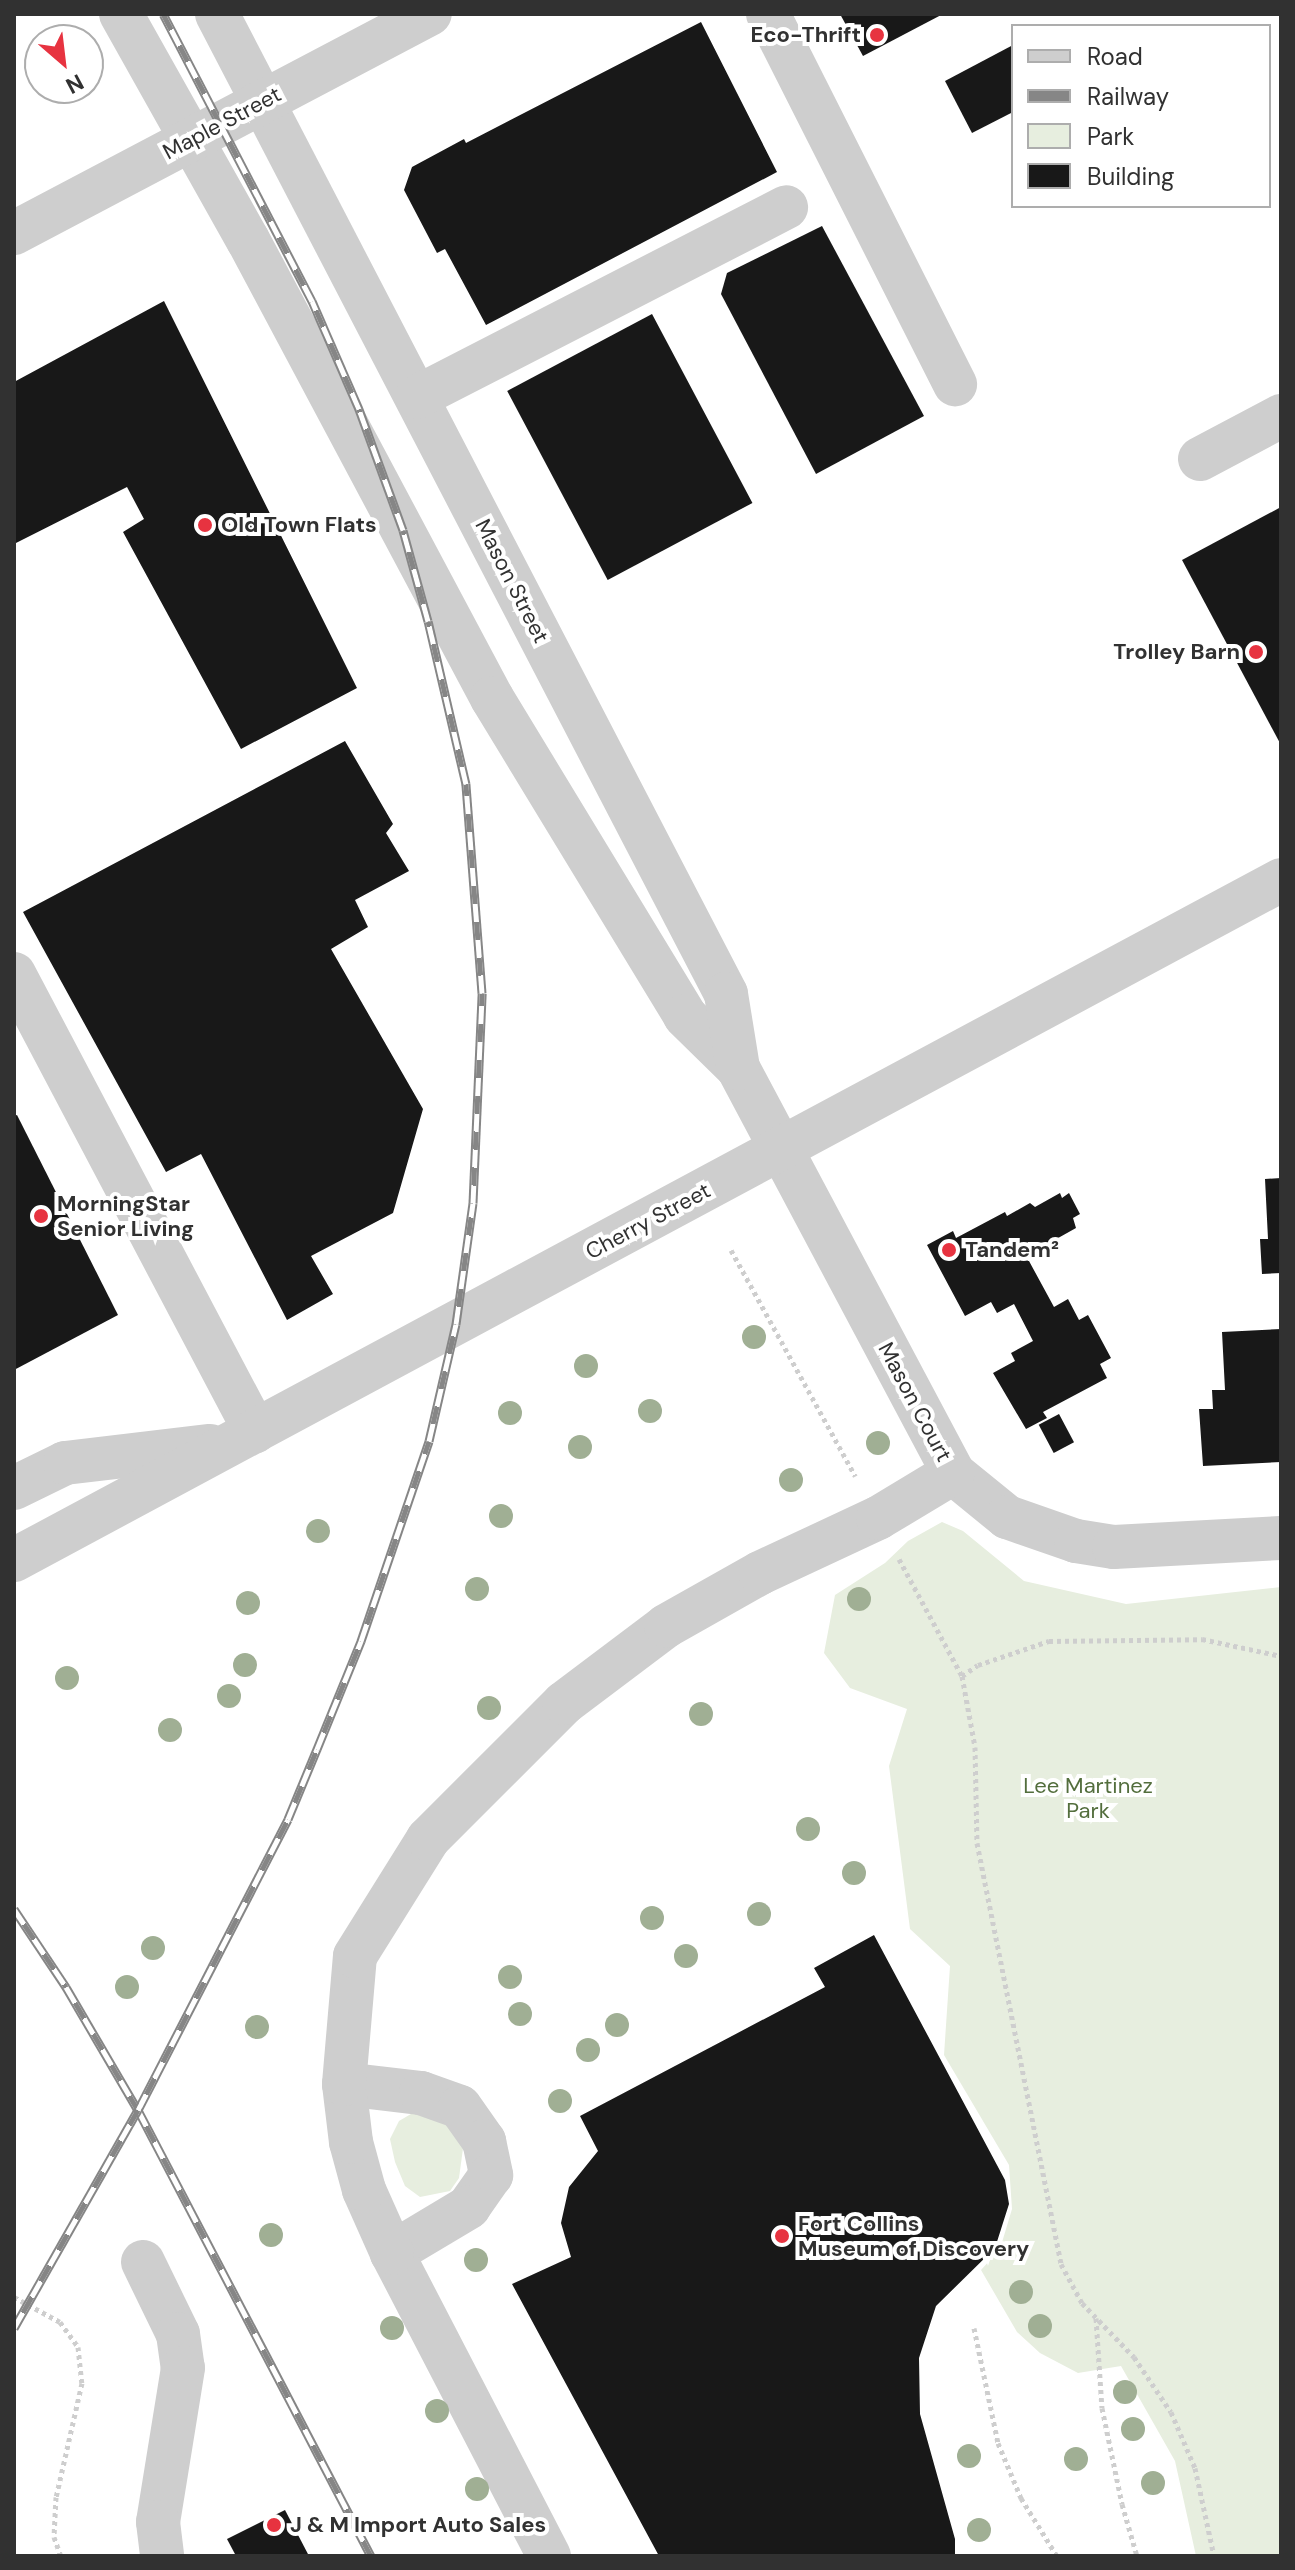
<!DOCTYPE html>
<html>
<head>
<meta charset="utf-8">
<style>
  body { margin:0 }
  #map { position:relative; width:1295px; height:2570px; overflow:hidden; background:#fff; font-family:"DM Sans",sans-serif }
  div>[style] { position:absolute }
  .green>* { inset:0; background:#e7eedf }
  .building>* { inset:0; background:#181818; transform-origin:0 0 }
  .path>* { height:5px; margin-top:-2.5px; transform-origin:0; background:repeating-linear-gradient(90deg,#cecece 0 4px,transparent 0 8px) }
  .minor>* { height:44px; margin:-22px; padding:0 22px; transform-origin:22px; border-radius:22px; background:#cecece }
  .rail>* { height:9px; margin-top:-4.5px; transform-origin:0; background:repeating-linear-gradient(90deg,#fff 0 18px,#868686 0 36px); box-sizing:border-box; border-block:2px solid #868686 }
  .trees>* { width:24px; height:24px; margin:-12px; border-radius:50%; background:#a0af94 }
  .dots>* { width:22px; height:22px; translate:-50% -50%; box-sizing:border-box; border:4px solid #fff; border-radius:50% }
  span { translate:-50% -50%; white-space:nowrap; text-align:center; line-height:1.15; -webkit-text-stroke:8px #fff; paint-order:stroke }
  .poi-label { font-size:22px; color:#313131; font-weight:700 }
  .right { translate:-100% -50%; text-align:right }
  .left { translate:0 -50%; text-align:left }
  .street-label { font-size:22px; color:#313131 }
  .park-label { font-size:22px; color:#536e3d }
  .frame { position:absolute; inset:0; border:16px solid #313131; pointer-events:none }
  .legend { position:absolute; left:1011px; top:24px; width:260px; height:184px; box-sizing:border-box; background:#fff; border:2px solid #adadad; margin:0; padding:10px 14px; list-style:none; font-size:24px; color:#313131 }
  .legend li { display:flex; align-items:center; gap:16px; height:40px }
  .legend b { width:40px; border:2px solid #adadad }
  .north { position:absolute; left:24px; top:24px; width:80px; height:80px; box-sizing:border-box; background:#fff; border:2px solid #adadad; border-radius:50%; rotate:152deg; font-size:22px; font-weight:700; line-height:32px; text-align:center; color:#313131 }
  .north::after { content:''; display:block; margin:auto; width:28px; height:36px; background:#e73340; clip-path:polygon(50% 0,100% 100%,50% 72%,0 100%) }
</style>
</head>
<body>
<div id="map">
  <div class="green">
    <i style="clip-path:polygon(942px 1522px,963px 1531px,1024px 1581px,1126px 1604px,1281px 1587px,1281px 2556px,1196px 2556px,1175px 2461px,1121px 2366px,1078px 2373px,1040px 2353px,1017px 2332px,981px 2270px,1000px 2249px,1012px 2209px,1009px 2165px,944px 2055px,950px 1966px,910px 1929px,889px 1766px,907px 1709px,850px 1688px,824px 1653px,835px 1595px,885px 1563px,908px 1541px)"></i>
    <i style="clip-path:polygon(416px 2111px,431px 2111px,464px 2141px,459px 2178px,450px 2191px,420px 2197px,405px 2186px,395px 2162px,390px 2139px,399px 2121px)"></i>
  </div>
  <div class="building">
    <i style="clip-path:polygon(840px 14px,943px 14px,863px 56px)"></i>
    <i style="clip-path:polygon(701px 22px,777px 172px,486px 325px,445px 249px,437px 253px,404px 190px,412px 167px,464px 139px,466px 143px)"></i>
    <i style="clip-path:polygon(1013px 45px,1013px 112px,972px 133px,945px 81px)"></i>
    <i style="clip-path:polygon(822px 226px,924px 416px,816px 474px,721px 294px,727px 273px)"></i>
    <i style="clip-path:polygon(164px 301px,357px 688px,241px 749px,123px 532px,144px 519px,127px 487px,14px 544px,14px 382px)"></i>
    <i style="left:652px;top:314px;width:214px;height:164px;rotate:62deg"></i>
    <i style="clip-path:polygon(1281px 507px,1281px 745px,1182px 560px)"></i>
    <i style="clip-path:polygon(345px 741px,393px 824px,386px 833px,409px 871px,355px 900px,368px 927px,331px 949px,423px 1109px,393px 1213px,311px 1256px,333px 1294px,287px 1320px,201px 1154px,166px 1172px,23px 912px)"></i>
    <i style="clip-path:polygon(17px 1115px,118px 1315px,14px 1370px,14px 1116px)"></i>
    <i style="clip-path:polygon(1281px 1178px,1281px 1273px,1262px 1274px,1260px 1239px,1268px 1239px,1265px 1179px)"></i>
    <i style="clip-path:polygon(1060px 1193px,1062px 1198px,1069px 1193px,1080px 1214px,1073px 1218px,1076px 1228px,1051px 1242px,1054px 1248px,1029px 1261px,1054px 1307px,1068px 1299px,1079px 1320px,1088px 1315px,1111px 1358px,1100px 1364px,1107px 1378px,1043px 1412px,1047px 1418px,1026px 1429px,993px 1373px,1015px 1361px,1011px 1353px,1033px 1341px,1014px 1304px,997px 1313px,991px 1302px,965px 1316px,927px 1245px,953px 1231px,956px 1238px,1005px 1212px,1007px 1216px,1030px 1203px,1035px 1207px)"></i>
    <i style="clip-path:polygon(1281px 1329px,1281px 1462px,1203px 1466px,1199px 1409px,1213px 1409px,1212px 1390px,1225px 1390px,1222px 1332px)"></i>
    <i style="left:1059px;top:1414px;width:32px;height:23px;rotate:62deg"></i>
    <i style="clip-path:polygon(874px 1935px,1005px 2180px,1009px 2204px,995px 2248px,936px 2306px,919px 2358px,920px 2414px,955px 2539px,955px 2556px,659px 2556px,512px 2284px,571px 2257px,561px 2223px,569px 2187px,598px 2151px,580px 2116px,825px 1987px,814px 1968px)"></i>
    <i style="clip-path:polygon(285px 2510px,309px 2556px,236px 2556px,227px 2539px)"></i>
  </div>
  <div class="path">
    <i style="left:731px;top:1250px;width:258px;rotate:61.2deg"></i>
    <i style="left:899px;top:1559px;width:133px;rotate:61.7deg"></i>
    <i style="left:962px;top:1676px;width:72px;rotate:79.6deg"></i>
    <i style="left:975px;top:1747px;width:96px;rotate:88.8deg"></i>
    <i style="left:977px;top:1843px;width:429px;rotate:78.7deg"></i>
    <i style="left:1061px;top:2264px;width:44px;rotate:61.7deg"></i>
    <i style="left:1082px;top:2303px;width:75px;rotate:46.1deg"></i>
    <i style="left:1134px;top:2357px;width:66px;rotate:56.1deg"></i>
    <i style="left:1171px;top:2412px;width:61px;rotate:66.8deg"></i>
    <i style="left:1195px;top:2468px;width:90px;rotate:77.8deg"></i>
    <i style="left:962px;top:1676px;width:19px;rotate:-35deg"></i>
    <i style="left:978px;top:1665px;width:75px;rotate:-18.7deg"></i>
    <i style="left:1049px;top:1641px;width:153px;rotate:-0.7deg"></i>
    <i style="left:1202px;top:1639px;width:81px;rotate:12.1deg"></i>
    <i style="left:14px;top:2297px;width:52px;rotate:28.5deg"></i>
    <i style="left:60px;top:2322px;width:31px;rotate:54deg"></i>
    <i style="left:78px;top:2347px;width:36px;rotate:84deg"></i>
    <i style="left:82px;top:2383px;width:117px;rotate:102.8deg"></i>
    <i style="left:56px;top:2497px;width:40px;rotate:92.9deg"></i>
    <i style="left:54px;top:2537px;width:20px;rotate:70deg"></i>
    <i style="left:1096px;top:2318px;width:90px;rotate:86.2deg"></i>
    <i style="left:1102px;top:2408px;width:98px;rotate:78.2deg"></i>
    <i style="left:1122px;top:2504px;width:54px;rotate:73.9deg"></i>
    <i style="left:974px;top:2328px;width:117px;rotate:78.2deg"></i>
    <i style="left:998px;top:2443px;width:60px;rotate:67.3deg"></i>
    <i style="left:1021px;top:2498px;width:68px;rotate:58.2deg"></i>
  </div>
  <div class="minor">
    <i style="left:121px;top:14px;width:259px;rotate:60.7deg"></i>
    <i style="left:248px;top:240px;width:519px;rotate:61.95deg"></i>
    <i style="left:492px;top:698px;width:372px;rotate:58.7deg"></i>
    <i style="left:685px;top:1016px;width:74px;rotate:44.5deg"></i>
    <i style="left:738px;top:1068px;width:459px;rotate:62deg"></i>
    <i style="left:953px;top:1473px;width:70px;rotate:39.2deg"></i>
    <i style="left:1007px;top:1517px;width:73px;rotate:19.2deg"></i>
    <i style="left:1076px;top:1541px;width:38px;rotate:9deg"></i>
    <i style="left:1114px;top:1547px;width:167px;rotate:-3.1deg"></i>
    <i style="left:217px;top:14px;width:1104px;rotate:62.55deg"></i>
    <i style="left:726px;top:994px;width:75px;rotate:80.8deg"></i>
    <i style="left:768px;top:14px;width:415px;rotate:63.2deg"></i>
    <i style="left:14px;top:233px;width:470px;rotate:-27.8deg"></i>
    <i style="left:417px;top:397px;width:415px;rotate:-27.2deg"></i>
    <i style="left:1200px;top:459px;width:92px;rotate:-28deg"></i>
    <i style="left:14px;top:974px;width:517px;rotate:62.19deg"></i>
    <i style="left:14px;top:1488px;width:57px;rotate:-26.1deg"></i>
    <i style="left:65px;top:1463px;width:146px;rotate:-6.7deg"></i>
    <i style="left:14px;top:1560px;width:1438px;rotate:-28.22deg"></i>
    <i style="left:344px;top:2084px;width:78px;rotate:6.7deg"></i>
    <i style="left:421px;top:2093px;width:41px;rotate:19.7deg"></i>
    <i style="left:460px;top:2107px;width:42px;rotate:54.8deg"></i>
    <i style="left:484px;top:2141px;width:35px;rotate:78deg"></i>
    <i style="left:491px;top:2175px;width:39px;rotate:125deg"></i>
    <i style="left:469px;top:2207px;width:90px;rotate:149.1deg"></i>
    <i style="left:143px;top:2262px;width:80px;rotate:64.1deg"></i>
    <i style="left:178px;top:2334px;width:34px;rotate:82deg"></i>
    <i style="left:183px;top:2368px;width:156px;rotate:99.2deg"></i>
    <i style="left:158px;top:2522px;width:34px;rotate:83deg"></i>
    <i style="left:549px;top:2556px;width:341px;rotate:-117.4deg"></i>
    <i style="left:392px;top:2253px;width:69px;rotate:-114deg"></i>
    <i style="left:364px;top:2190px;width:50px;rotate:-105.2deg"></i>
    <i style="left:351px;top:2142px;width:58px;rotate:-96.9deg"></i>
    <i style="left:344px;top:2084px;width:128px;rotate:-85.1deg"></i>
    <i style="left:355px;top:1956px;width:138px;rotate:-58deg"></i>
    <i style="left:428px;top:1839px;width:192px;rotate:-45deg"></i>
    <i style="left:564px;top:1703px;width:128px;rotate:-37deg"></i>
    <i style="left:666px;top:1626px;width:108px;rotate:-29.4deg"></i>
    <i style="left:760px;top:1573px;width:130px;rotate:-25deg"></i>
    <i style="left:878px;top:1518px;width:87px;rotate:-31deg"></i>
  </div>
  <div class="rail">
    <i style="left:14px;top:1909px;width:94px;rotate:56.3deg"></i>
    <i style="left:66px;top:1987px;width:143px;rotate:59.7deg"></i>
    <i style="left:138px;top:2110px;width:503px;rotate:62.42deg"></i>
    <i style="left:14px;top:2328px;width:251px;rotate:-60.4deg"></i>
    <i style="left:138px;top:2110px;width:327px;rotate:-62.7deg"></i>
    <i style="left:288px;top:1819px;width:76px;rotate:-67.5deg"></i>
    <i style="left:317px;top:1749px;width:117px;rotate:-67.8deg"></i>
    <i style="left:361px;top:1641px;width:211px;rotate:-71.2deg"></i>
    <i style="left:429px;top:1441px;width:120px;rotate:-77deg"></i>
    <i style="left:456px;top:1324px;width:122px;rotate:-82deg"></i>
    <i style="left:473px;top:1203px;width:210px;rotate:-87.5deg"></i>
    <i style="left:482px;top:993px;width:210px;rotate:-94.4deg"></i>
    <i style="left:466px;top:784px;width:167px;rotate:-103.1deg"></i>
    <i style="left:428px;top:621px;width:94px;rotate:-105.4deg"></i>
    <i style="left:403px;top:530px;width:129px;rotate:-110deg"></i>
    <i style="left:359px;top:409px;width:118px;rotate:-113.5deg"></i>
    <i style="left:312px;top:301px;width:323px;rotate:-117.4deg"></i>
  </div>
  <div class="trees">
    <i style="left:754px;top:1337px"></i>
    <i style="left:586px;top:1366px"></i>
    <i style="left:650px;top:1411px"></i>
    <i style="left:510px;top:1413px"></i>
    <i style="left:878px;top:1443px"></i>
    <i style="left:580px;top:1447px"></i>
    <i style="left:791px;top:1480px"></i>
    <i style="left:501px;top:1516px"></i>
    <i style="left:318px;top:1531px"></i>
    <i style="left:477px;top:1589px"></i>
    <i style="left:859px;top:1599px"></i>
    <i style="left:248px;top:1603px"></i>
    <i style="left:245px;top:1665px"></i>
    <i style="left:67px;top:1678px"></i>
    <i style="left:229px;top:1696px"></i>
    <i style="left:489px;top:1708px"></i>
    <i style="left:701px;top:1714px"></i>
    <i style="left:170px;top:1730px"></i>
    <i style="left:808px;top:1829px"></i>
    <i style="left:854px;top:1873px"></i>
    <i style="left:759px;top:1914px"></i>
    <i style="left:652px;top:1918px"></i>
    <i style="left:153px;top:1948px"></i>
    <i style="left:686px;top:1956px"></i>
    <i style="left:510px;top:1977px"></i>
    <i style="left:127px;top:1987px"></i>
    <i style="left:520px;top:2014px"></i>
    <i style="left:617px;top:2025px"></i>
    <i style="left:257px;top:2027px"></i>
    <i style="left:588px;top:2050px"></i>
    <i style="left:560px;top:2101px"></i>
    <i style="left:271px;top:2235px"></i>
    <i style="left:476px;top:2260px"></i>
    <i style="left:1021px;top:2292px"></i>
    <i style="left:1040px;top:2326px"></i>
    <i style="left:392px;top:2328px"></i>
    <i style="left:1125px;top:2392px"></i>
    <i style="left:437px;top:2411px"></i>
    <i style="left:1133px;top:2429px"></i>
    <i style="left:969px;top:2456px"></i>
    <i style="left:1076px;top:2459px"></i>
    <i style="left:1153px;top:2483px"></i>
    <i style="left:477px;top:2489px"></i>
    <i style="left:979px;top:2530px"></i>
  </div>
  <div class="dots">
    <i style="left:877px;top:35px;background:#e73340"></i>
    <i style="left:205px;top:525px;background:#e73340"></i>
    <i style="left:1256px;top:652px;background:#e73340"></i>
    <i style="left:41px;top:1216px;background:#e73340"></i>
    <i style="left:949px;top:1250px;background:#e73340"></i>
    <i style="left:782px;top:2236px;background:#e73340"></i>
    <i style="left:274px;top:2525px;background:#e73340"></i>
  </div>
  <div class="poi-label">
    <span class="right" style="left:861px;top:35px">Eco-Thrift</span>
    <span class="left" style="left:221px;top:525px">Old Town Flats</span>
    <span class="right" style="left:1240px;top:652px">Trolley Barn</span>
    <span class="left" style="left:57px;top:1216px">MorningStar<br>Senior Living</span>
    <span class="left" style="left:965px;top:1250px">Tandem²</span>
    <span class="left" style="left:798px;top:2236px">Fort Collins<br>Museum of Discovery</span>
    <span class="left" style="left:290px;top:2525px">J &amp; M Import Auto Sales</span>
  </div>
  <div class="street-label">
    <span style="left:222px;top:123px;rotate:-28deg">Maple Street</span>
    <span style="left:512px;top:581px;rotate:63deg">Mason Street</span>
    <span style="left:648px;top:1221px;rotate:-28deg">Cherry Street</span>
    <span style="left:915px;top:1402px;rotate:62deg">Mason Court</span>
  </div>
  <div class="park-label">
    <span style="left:1088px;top:1798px">Lee Martinez<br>Park</span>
  </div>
  <div class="frame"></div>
  <ul class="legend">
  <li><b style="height:10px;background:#cecece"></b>Road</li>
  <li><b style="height:10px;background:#868686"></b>Railway</li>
  <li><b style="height:22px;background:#e7eedf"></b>Park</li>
  <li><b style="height:22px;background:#181818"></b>Building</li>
  </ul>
  <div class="north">N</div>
</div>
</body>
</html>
